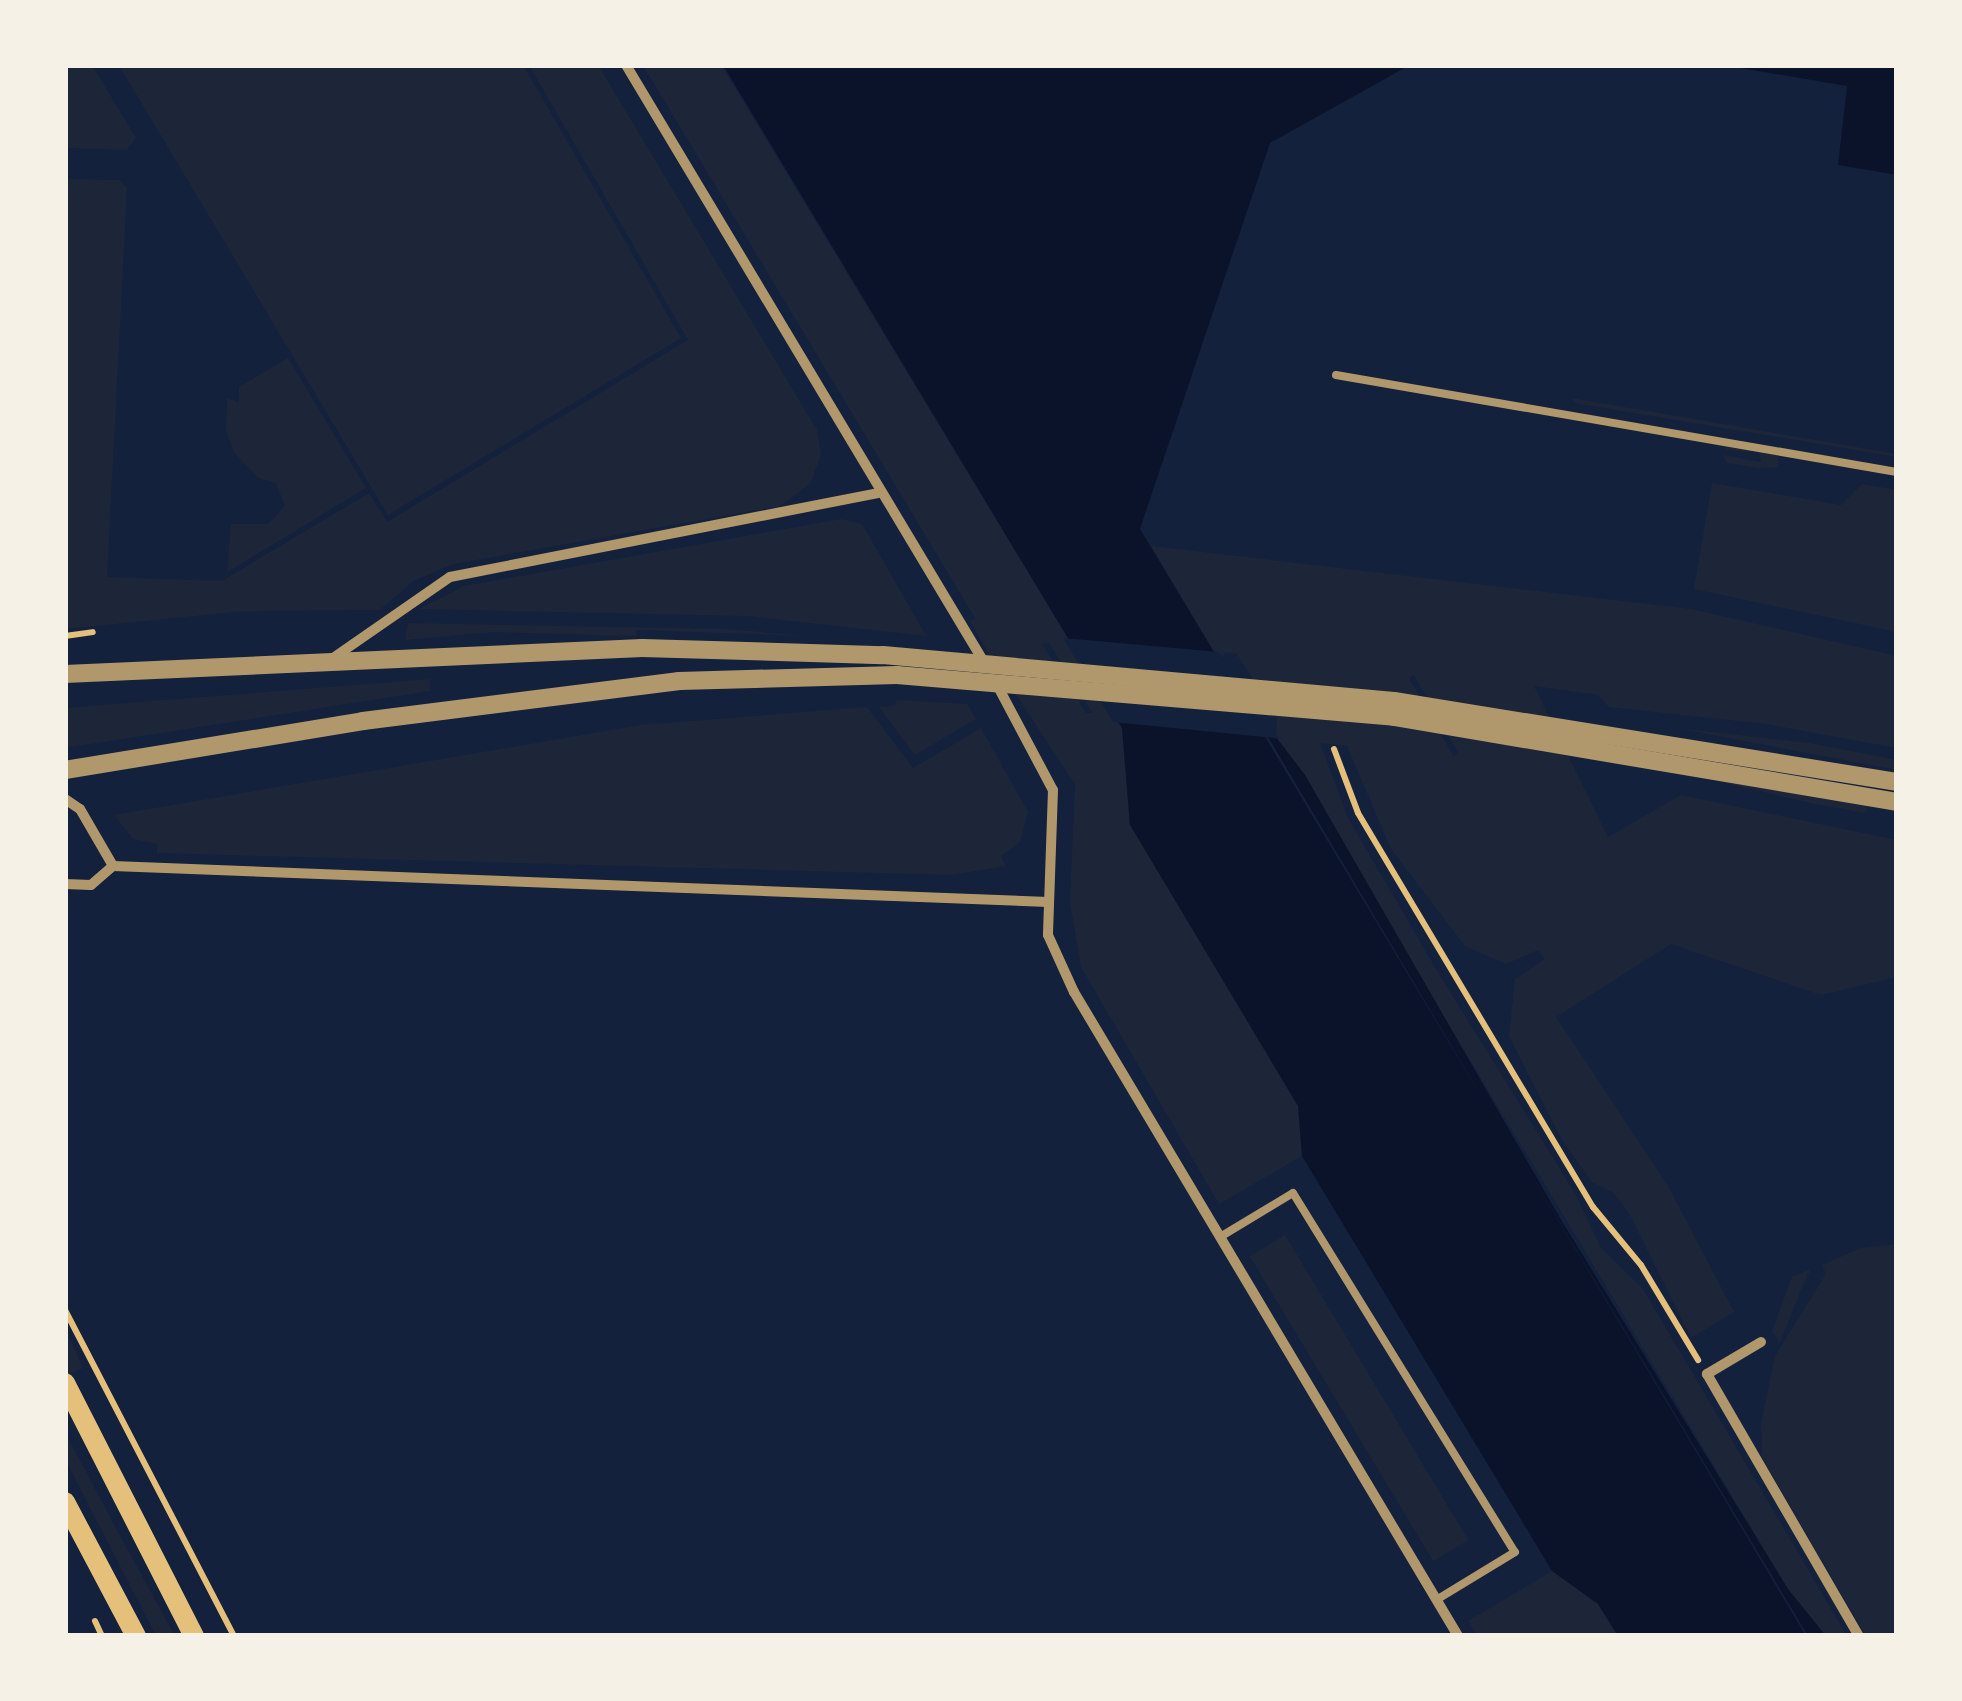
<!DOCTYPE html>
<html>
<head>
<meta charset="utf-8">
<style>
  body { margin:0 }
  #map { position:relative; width:1962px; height:1701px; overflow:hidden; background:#14213d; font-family:"Sofia Sans Condensed",sans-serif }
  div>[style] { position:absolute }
  .green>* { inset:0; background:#1d2539; transform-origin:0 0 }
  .water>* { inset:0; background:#0b132b }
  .pier>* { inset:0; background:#14213d }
  .path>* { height:6px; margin:-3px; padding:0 3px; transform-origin:3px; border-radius:3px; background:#e5c07b }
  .service>* { height:8px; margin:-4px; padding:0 4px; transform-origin:4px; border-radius:4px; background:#b1986c }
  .minor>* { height:10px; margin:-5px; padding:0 5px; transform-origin:5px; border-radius:5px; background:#b1986c }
  .tertiary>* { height:18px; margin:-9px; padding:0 9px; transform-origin:9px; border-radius:9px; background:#b1986c }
  .secondary>* { height:20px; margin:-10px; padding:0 10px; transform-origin:10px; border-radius:10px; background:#e5c07b }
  span { translate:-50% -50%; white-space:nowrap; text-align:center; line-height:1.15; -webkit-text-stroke:8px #f6f1e7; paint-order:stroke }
  .frame { position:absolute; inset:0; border:68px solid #f6f1e7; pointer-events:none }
</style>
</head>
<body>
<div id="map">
  <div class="green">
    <i style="clip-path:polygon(65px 65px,92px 65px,136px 138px,127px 150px,65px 148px)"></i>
    <i style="clip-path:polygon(128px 65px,523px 65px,681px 338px,388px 515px,121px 69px)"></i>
    <i style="clip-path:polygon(529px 65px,598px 65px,817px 430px,821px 455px,810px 484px,780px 506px,453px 564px,413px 581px,380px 610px,244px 611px,65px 629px,65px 179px,119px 180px,127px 188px,107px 577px,222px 581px,369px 493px,387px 522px,688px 340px)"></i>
    <i style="clip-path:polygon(evenodd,643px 65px,721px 65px,1122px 728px,1130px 824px,1298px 1106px,1302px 1156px,1219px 1204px,1081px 967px,1070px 902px,1075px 784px,989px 654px,970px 622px,975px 618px,643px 65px,1049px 643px,1092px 712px,1092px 713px,1086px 713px,1042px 644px,1049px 643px)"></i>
    <i style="clip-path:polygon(288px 358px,366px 488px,227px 572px,231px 524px,268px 524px,285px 506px,276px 483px,258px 478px,234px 452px,226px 431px,227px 398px,239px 403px,239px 387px)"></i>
    <i style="clip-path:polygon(1572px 398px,1897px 454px,1897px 457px,1574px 403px)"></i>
    <i style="clip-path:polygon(1730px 444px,1778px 455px,1778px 467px,1758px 468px,1727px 463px,1723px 455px,1761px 462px,1759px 452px,1724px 450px)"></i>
    <i style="clip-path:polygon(1712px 483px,1841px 505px,1862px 484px,1897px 490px,1897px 632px,1694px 589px)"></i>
    <i style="clip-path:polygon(841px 519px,862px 524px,926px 636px,746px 616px,419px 609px,464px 586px)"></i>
    <i style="clip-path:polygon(evenodd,1151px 546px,1691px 609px,1897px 656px,1897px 748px,1766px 724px,1609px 707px,1598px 695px,1534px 686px,1608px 837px,1681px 795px,1897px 840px,1897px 977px,1821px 995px,1671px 944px,1556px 1017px,1668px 1186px,1734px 1312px,1691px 1338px,1630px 1215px,1614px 1193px,1592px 1182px,1562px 1140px,1509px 1036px,1515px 979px,1545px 959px,1538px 950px,1506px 964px,1465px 946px,1391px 849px,1347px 746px,1320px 743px,1348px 818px,1439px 974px,1576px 1195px,1601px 1248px,1643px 1289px,1847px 1636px,1826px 1636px,1788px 1589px,1276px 737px,1277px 717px,1237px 654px,1225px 652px,1221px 663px,1151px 546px,1414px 675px,1458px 752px,1454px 757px,1409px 678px,1414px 675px)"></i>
    <i style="clip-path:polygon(408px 623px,725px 629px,807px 636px,637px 630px,636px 636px,493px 632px,405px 640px)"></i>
    <i style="clip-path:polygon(430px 679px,430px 691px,65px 748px,65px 708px)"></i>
    <i style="clip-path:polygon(897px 700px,967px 704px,976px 719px,915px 755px,879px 707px,895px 706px)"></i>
    <i style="clip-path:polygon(867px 707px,913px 768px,981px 728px,1028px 812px,1020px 842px,1001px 856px,1006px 866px,952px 875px,157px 853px,157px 844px,133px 839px,114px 815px,641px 725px)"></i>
    <i style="clip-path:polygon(1676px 728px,1809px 743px,1897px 760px,1897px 770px)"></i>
    <i style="clip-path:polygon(1712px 780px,1868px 805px,1866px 813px,1815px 804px)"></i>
    <i style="left:1285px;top:1235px;width:356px;height:41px;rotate:59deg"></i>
    <i style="clip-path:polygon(1897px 1244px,1897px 1636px,1866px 1636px,1762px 1458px,1761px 1423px,1775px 1356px,1826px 1274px,1822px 1265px,1861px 1248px)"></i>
    <i style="clip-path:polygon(1811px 1269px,1800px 1292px,1780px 1343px,1772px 1331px,1792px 1277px)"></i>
    <i style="clip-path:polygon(65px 1327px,83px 1368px,70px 1374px,65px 1365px)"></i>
    <i style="clip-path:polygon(65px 1432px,119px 1534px,175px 1636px,156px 1636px,65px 1459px)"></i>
    <i style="clip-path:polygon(1552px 1571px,1598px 1604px,1618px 1636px,1478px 1636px,1468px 1621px)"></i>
  </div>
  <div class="water">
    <i style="clip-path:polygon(723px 65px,1410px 65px,1270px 143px,1140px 529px,1496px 1121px,1268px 737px,1276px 737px,1305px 775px,1560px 1218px,1788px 1589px,1826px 1636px,1808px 1636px,1502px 1126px,1806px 1636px,1618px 1636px,1598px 1604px,1552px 1571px,1302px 1156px,1298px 1106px,1130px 825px,1122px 728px)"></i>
    <i style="clip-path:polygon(1723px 65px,1897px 65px,1897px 175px,1838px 165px,1847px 86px)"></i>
  </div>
  <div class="pier">
    <i style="clip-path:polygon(1063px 638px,1219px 652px,1268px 732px,1284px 739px,1113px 722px)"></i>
  </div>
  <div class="path">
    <i style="left:65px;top:636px;width:28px;rotate:-8deg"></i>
    <i style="left:1334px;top:749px;width:68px;rotate:69.4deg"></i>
    <i style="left:1358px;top:813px;width:459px;rotate:59.2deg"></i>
    <i style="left:1593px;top:1207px;width:75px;rotate:50.4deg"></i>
    <i style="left:1641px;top:1265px;width:111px;rotate:59deg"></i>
    <i style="left:65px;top:1310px;width:367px;rotate:62.6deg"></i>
    <i style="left:95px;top:1621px;width:17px;rotate:65deg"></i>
  </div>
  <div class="service">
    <i style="left:1336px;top:375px;width:569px;rotate:9.81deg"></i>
    <i style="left:1220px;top:1237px;width:85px;rotate:-31.1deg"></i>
    <i style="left:1293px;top:1193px;width:422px;rotate:58.3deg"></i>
    <i style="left:1515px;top:1552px;width:92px;rotate:148.7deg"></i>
  </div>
  <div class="minor">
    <i style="left:626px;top:65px;width:698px;rotate:59.06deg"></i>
    <i style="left:333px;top:658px;width:142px;rotate:-34.7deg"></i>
    <i style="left:450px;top:577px;width:436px;rotate:-11.1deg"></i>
    <i style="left:996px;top:683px;width:121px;rotate:62deg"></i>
    <i style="left:1053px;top:790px;width:145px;rotate:92deg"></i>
    <i style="left:1048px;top:935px;width:63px;rotate:65.5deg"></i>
    <i style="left:1074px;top:992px;width:750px;rotate:59.19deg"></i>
    <i style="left:65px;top:799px;width:18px;rotate:34deg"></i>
    <i style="left:80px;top:809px;width:66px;rotate:59.9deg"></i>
    <i style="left:65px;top:884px;width:26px;rotate:2deg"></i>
    <i style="left:91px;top:885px;width:29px;rotate:-41deg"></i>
    <i style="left:113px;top:866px;width:936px;rotate:2.2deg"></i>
    <i style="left:1761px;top:1342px;width:63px;rotate:149.3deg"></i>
    <i style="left:1707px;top:1374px;width:303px;rotate:59.9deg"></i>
  </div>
  <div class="tertiary">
    <i style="left:65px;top:674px;width:578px;rotate:-2.58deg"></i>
    <i style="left:642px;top:648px;width:241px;rotate:1.7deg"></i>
    <i style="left:883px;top:655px;width:513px;rotate:5.14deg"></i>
    <i style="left:1394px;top:701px;width:509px;rotate:9.15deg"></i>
    <i style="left:65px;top:770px;width:302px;rotate:-9.3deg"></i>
    <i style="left:363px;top:721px;width:319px;rotate:-7.2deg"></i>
    <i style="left:679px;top:681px;width:218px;rotate:-1.6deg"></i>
    <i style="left:897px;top:675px;width:499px;rotate:4.8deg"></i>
    <i style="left:1394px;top:717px;width:510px;rotate:9.59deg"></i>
  </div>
  <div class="secondary">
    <i style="left:65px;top:1383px;width:284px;rotate:63deg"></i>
    <i style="left:65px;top:1502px;width:152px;rotate:62.1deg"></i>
  </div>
  <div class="frame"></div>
</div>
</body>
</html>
